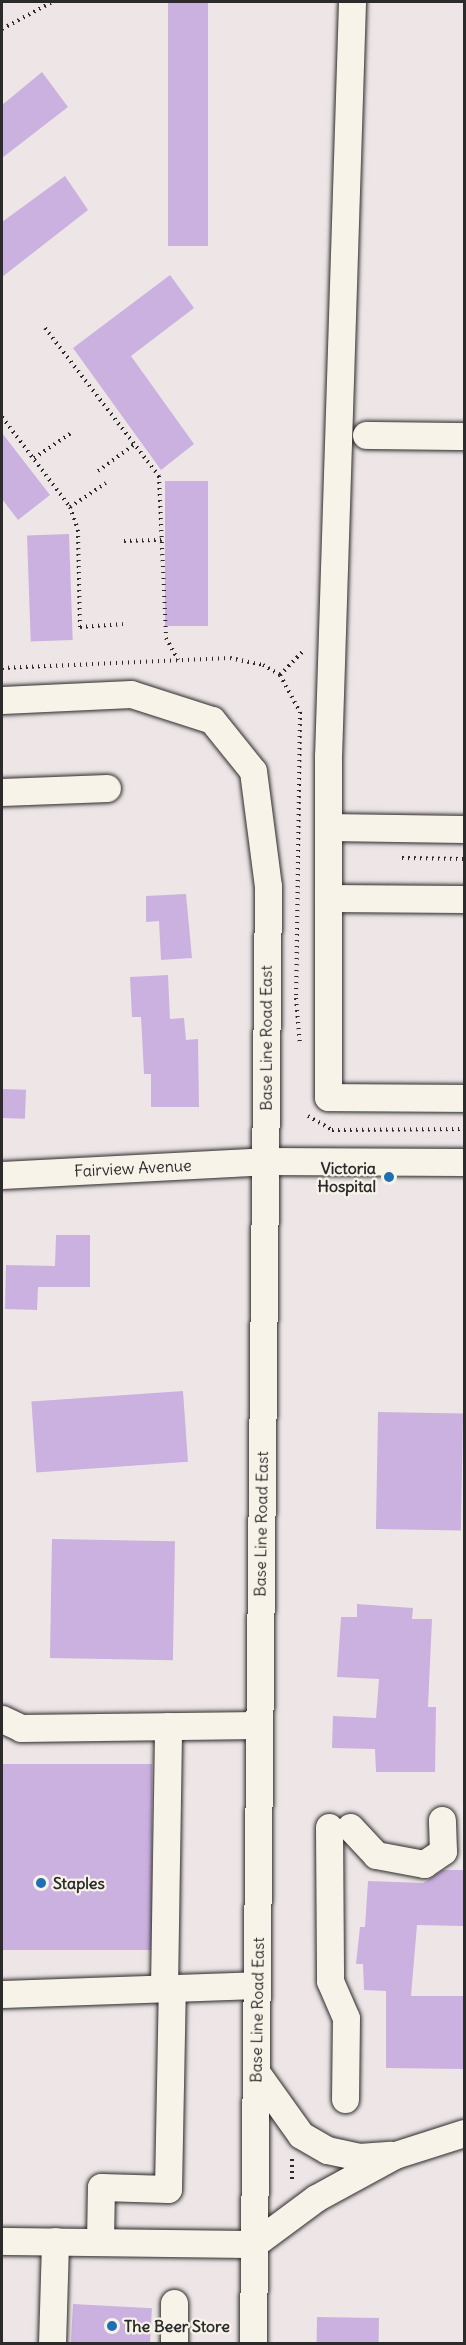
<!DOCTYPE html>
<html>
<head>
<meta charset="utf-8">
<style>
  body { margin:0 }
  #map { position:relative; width:466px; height:2345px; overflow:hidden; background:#eee6e6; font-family:Delius,sans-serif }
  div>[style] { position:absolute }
  .building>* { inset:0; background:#cbb1df; transform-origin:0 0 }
  .path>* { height:4px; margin-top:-2px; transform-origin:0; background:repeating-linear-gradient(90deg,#2b2b2b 0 1.5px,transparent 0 6px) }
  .roads { filter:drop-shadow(0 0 2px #2b2b2b) drop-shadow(0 0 2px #2b2b2b) }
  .minor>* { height:27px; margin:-13.5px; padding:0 13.5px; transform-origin:13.5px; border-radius:13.5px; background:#f7f3e8 }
  .dots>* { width:16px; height:16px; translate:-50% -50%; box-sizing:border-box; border:3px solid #f7f3e8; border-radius:50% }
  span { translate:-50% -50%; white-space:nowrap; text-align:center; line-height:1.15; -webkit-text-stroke:4.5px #f7f3e8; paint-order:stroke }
  .street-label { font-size:16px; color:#2b2b2b }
  .poi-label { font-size:16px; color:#2b2b2b; font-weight:700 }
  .right { translate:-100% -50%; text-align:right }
  .left { translate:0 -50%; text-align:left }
  .frame { position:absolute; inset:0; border:3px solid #2b2b2b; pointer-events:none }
</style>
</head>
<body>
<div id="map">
  <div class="building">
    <i style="left:208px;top:2px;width:244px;height:40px;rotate:90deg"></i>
    <i style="clip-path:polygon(42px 72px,68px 107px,2px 158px,2px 105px)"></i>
    <i style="clip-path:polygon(65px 176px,88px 210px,2px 277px,2px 222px)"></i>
    <i style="clip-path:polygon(170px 275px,194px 308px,131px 356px,194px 444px,161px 470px,73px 348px)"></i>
    <i style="clip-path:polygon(2px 433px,50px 495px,18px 520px,2px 499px)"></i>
    <i style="left:208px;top:481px;width:145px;height:43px;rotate:90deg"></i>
    <i style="left:69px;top:534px;width:106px;height:42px;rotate:88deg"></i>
    <i style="clip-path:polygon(186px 894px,192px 958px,161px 960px,159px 921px,146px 922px,146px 896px)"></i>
    <i style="clip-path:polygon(168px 975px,170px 1019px,184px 1018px,186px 1040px,198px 1039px,199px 1107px,151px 1107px,151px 1074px,144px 1074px,141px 1017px,132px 1017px,130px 977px)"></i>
    <i style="left:2px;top:1089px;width:24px;height:29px;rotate:2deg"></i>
    <i style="clip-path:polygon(56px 1235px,90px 1235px,90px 1287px,38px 1287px,37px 1310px,5px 1309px,6px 1265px,55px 1266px)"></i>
    <i style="left:183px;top:1391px;width:71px;height:152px;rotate:86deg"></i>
    <i style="left:378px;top:1412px;width:85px;height:117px;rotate:1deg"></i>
    <i style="left:52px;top:1539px;width:123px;height:119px;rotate:1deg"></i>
    <i style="clip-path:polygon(357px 1604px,413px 1608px,412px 1619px,432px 1619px,428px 1707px,436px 1707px,435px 1772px,376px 1772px,375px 1749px,332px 1748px,333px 1716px,376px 1718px,379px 1679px,337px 1677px,341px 1617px,357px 1617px)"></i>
    <i style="left:2px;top:1764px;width:150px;height:186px"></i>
    <i style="clip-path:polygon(443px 1870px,465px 1870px,465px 1926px,417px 1925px,411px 1996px,465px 1996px,465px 2069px,386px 2068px,386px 1991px,364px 1990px,363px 1964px,356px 1964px,360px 1927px,365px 1927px,368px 1881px,423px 1883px)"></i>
    <i style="left:73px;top:2304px;width:79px;height:39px;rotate:3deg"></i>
    <i style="left:317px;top:2317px;width:62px;height:26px;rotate:1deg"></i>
  </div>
  <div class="path">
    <i style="left:2px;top:29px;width:57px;rotate:-28.4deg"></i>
    <i style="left:45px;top:328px;width:187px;rotate:52.4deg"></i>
    <i style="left:159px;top:476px;width:162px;rotate:87.5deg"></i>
    <i style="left:166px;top:638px;width:25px;rotate:61deg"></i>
    <i style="left:2px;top:417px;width:113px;rotate:52.9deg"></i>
    <i style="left:70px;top:507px;width:24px;rotate:71deg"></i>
    <i style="left:78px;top:530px;width:97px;rotate:88.8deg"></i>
    <i style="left:80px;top:627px;width:43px;rotate:-4deg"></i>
    <i style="left:34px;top:458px;width:45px;rotate:-34deg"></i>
    <i style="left:98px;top:471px;width:46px;rotate:-36.1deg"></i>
    <i style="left:70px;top:507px;width:43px;rotate:-33.7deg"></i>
    <i style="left:124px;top:541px;width:38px;rotate:-2deg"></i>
    <i style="left:2px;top:668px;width:228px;rotate:-2.5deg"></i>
    <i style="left:230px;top:658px;width:34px;rotate:12deg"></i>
    <i style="left:263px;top:665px;width:20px;rotate:30deg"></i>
    <i style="left:280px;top:675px;width:42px;rotate:61.6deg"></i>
    <i style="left:300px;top:712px;width:286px;rotate:90.8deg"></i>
    <i style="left:296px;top:998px;width:46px;rotate:85deg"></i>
    <i style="left:280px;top:675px;width:35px;rotate:-46deg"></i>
    <i style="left:402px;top:858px;width:62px;rotate:0.9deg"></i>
    <i style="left:308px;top:1116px;width:28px;rotate:30deg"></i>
    <i style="left:332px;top:1130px;width:132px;rotate:-0.4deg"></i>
    <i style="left:292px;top:2159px;width:24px;rotate:90deg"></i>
  </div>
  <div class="roads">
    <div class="minor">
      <i style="left:352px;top:2px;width:754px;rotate:91.82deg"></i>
      <i style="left:328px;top:756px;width:341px;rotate:90deg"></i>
      <i style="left:328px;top:1097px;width:136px;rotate:0.4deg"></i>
      <i style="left:366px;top:435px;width:98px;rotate:0.6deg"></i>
      <i style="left:2px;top:700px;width:129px;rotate:-2.7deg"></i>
      <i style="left:131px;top:694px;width:85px;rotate:17.8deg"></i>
      <i style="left:212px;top:720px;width:65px;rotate:51.2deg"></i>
      <i style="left:253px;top:771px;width:116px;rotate:82.6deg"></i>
      <i style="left:268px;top:886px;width:1458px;rotate:90.59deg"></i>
      <i style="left:2px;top:792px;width:105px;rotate:-2.2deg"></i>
      <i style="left:328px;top:827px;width:136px;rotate:0.8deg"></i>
      <i style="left:328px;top:898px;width:136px;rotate:0.4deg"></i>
      <i style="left:2px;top:1175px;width:263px;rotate:-3deg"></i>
      <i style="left:265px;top:1161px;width:199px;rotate:0.3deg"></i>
      <i style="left:2px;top:1719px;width:21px;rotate:25deg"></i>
      <i style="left:21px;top:1728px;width:238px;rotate:-0.7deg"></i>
      <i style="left:329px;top:1827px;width:154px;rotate:89.6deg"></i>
      <i style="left:330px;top:1981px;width:40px;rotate:66.6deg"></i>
      <i style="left:346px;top:2018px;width:81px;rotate:90.7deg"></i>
      <i style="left:350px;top:1827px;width:38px;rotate:47deg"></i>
      <i style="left:376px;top:1855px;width:49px;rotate:10.6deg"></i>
      <i style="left:424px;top:1864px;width:23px;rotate:-34deg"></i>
      <i style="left:443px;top:1851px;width:31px;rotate:-92deg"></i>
      <i style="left:164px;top:1988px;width:262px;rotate:-89.1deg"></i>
      <i style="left:2px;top:1994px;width:255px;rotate:-2deg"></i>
      <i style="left:256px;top:2072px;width:77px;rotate:54.5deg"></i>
      <i style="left:301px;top:2135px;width:30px;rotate:30deg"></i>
      <i style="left:327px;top:2150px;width:33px;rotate:12deg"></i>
      <i style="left:359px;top:2157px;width:32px;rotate:-4deg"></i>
      <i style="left:2px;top:2241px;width:252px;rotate:0.7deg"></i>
      <i style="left:254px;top:2244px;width:77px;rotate:-36.6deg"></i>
      <i style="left:316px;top:2198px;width:90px;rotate:-28.6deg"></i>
      <i style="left:395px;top:2155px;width:72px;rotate:-17.7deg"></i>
      <i style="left:100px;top:2242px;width:55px;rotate:-89deg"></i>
      <i style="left:101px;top:2187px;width:67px;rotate:1.7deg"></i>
      <i style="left:168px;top:2189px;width:201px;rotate:-88.9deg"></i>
      <i style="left:52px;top:2344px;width:103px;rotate:-88.3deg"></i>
      <i style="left:174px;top:2344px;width:41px;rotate:-90deg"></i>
    </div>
  </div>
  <div class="dots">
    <i style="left:389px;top:1177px;background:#1f6fb2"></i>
    <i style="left:41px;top:1883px;background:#1f6fb2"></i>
    <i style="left:112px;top:2326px;background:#1f6fb2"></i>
  </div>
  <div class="street-label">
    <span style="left:266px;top:1038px;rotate:-90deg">Base Line Road East</span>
    <span style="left:133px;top:1168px;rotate:-3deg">Fairview Avenue</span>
    <span style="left:261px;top:1524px;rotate:-89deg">Base Line Road East</span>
    <span style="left:257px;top:2010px;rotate:-89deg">Base Line Road East</span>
  </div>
  <div class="poi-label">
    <span class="right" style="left:376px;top:1177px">Victoria<br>Hospital</span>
    <span class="left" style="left:53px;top:1883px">Staples</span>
    <span class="left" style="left:124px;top:2326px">The Beer Store</span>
  </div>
  <div class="frame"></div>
</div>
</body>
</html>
